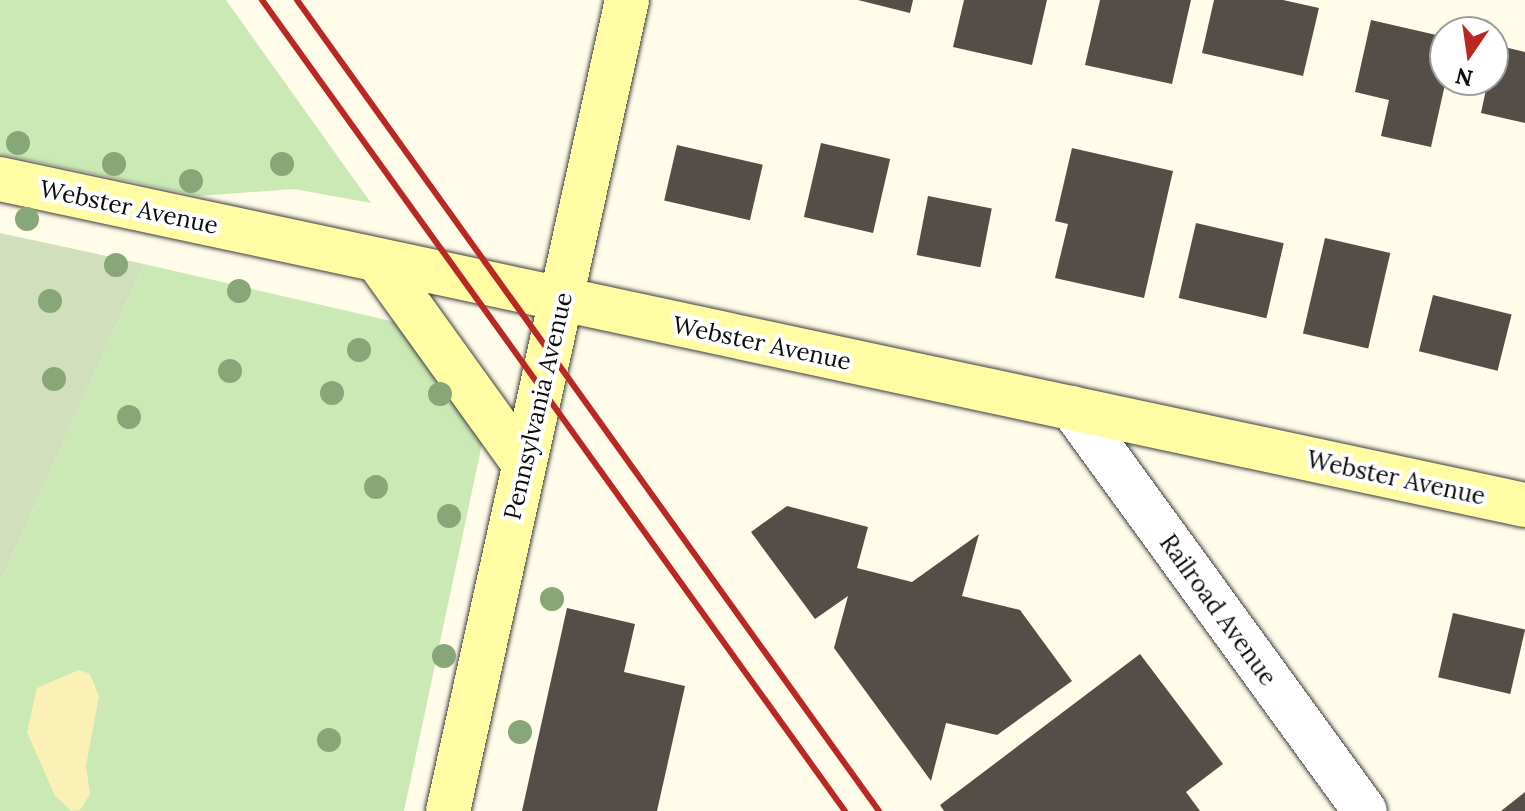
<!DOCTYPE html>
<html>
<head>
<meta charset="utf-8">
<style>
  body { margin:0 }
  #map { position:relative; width:1525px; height:811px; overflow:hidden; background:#fffce9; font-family:Lora,serif }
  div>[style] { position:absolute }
  .green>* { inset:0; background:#cbe9b4 }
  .sand>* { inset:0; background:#fbf1b6 }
  .cemetery>* { inset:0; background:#d1dfbc }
  .building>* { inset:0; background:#544d48; transform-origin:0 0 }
  .roads { filter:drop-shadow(0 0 2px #3e3e3e) drop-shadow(0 0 2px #3e3e3e) }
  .street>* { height:44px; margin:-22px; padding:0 22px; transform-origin:22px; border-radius:22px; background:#fff }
  .secondary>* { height:44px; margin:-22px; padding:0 22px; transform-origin:22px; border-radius:22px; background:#fffca4 }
  .rail>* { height:6px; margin:-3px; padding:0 3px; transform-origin:3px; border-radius:3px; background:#bb2823 }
  .trees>* { width:24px; height:24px; margin:-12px; border-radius:50%; background:#87a778 }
  span { translate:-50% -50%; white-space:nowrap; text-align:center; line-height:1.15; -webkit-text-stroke:8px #fff; paint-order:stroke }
  .street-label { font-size:24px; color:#0b0b0b }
  .north { position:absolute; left:1429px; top:16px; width:80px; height:80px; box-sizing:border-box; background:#fff; border:2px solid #9d9d9d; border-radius:50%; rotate:193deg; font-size:22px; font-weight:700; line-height:32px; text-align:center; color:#0b0b0b }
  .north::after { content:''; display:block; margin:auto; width:28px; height:36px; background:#bb2823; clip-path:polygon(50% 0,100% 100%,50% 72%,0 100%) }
</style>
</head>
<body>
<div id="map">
  <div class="green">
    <i style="clip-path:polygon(0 0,226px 0,371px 203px,294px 189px,199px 196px,0 154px)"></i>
    <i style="clip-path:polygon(144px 264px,404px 324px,485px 430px,404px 811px,0 811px,0 583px)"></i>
  </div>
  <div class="sand">
    <i style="clip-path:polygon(79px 670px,90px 674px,99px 696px,86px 766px,90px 794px,80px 810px,72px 811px,55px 796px,27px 732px,37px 688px)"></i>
  </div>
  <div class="cemetery">
    <i style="clip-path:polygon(0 233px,144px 264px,0 583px)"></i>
  </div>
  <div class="building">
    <i style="clip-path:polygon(858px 0,913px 0,910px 13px)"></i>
    <i style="clip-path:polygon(964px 0,1047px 0,1032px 65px,953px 47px)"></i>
    <i style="clip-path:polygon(1100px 0,1191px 0,1172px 84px,1085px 65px)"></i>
    <i style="clip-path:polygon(1214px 0,1283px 0,1319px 8px,1303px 76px,1202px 53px)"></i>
    <i style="clip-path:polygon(1371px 20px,1445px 37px,1446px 80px,1431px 147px,1381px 136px,1389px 100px,1355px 92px)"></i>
    <i style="clip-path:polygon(1496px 45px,1525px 52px,1525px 123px,1481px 113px,1488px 80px,1493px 80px)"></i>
    <i style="left:821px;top:143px;width:71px;height:76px;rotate:13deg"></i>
    <i style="left:677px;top:145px;width:88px;height:57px;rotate:13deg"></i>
    <i style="clip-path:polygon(1072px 148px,1173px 171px,1144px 298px,1055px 278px,1068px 224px,1055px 221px)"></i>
    <i style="left:928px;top:196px;width:65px;height:60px;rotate:11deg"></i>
    <i style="left:1196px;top:223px;width:90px;height:77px;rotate:13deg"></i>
    <i style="left:1325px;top:238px;width:67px;height:98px;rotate:13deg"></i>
    <i style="left:1433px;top:295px;width:81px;height:58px;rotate:14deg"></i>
    <i style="clip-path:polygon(787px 506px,868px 527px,857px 568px,912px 582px,979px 534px,962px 596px,1020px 610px,1072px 681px,997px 735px,946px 723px,931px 781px,834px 648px,848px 596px,815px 619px,751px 532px)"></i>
    <i style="clip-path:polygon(567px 608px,635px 624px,624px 672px,685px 686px,657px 811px,522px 811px)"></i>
    <i style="left:1453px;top:613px;width:74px;height:66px;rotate:13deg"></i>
    <i style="clip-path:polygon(1140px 654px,1223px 764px,1186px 792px,1200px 811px,944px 811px,940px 805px)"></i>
    <i style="clip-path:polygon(1525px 792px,1525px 811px,1501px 811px)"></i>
  </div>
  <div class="roads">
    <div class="street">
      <i style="left:1072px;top:408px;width:498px;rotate:54deg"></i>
    </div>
    <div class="secondary">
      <i style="left:0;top:179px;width:1559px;rotate:12.07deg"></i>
      <i style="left:378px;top:261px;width:250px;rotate:54.3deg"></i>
      <i style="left:448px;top:811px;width:831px;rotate:-77.55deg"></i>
    </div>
  </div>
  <div class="rail">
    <i style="left:262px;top:0;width:999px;rotate:54.29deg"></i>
    <i style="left:297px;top:0;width:998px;rotate:54.34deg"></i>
  </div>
  <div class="trees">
    <i style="left:18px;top:143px"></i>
    <i style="left:114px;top:164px"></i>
    <i style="left:282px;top:164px"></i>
    <i style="left:191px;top:181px"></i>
    <i style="left:27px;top:219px"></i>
    <i style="left:116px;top:265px"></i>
    <i style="left:239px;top:291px"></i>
    <i style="left:50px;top:301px"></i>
    <i style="left:359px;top:350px"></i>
    <i style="left:230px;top:371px"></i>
    <i style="left:54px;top:379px"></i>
    <i style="left:332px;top:393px"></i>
    <i style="left:440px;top:394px"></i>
    <i style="left:129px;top:417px"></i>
    <i style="left:376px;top:487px"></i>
    <i style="left:449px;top:516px"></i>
    <i style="left:552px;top:599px"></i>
    <i style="left:444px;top:656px"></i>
    <i style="left:520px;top:732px"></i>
    <i style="left:329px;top:740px"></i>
  </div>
  <div class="street-label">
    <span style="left:129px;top:207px;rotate:12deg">Webster Avenue</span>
    <span style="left:762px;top:343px;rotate:12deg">Webster Avenue</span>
    <span style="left:538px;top:406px;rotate:-77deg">Pennsylvania Avenue</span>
    <span style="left:1396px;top:478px;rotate:12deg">Webster Avenue</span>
    <span style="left:1218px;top:610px;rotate:54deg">Railroad Avenue</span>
  </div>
  <div class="north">N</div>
</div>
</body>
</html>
